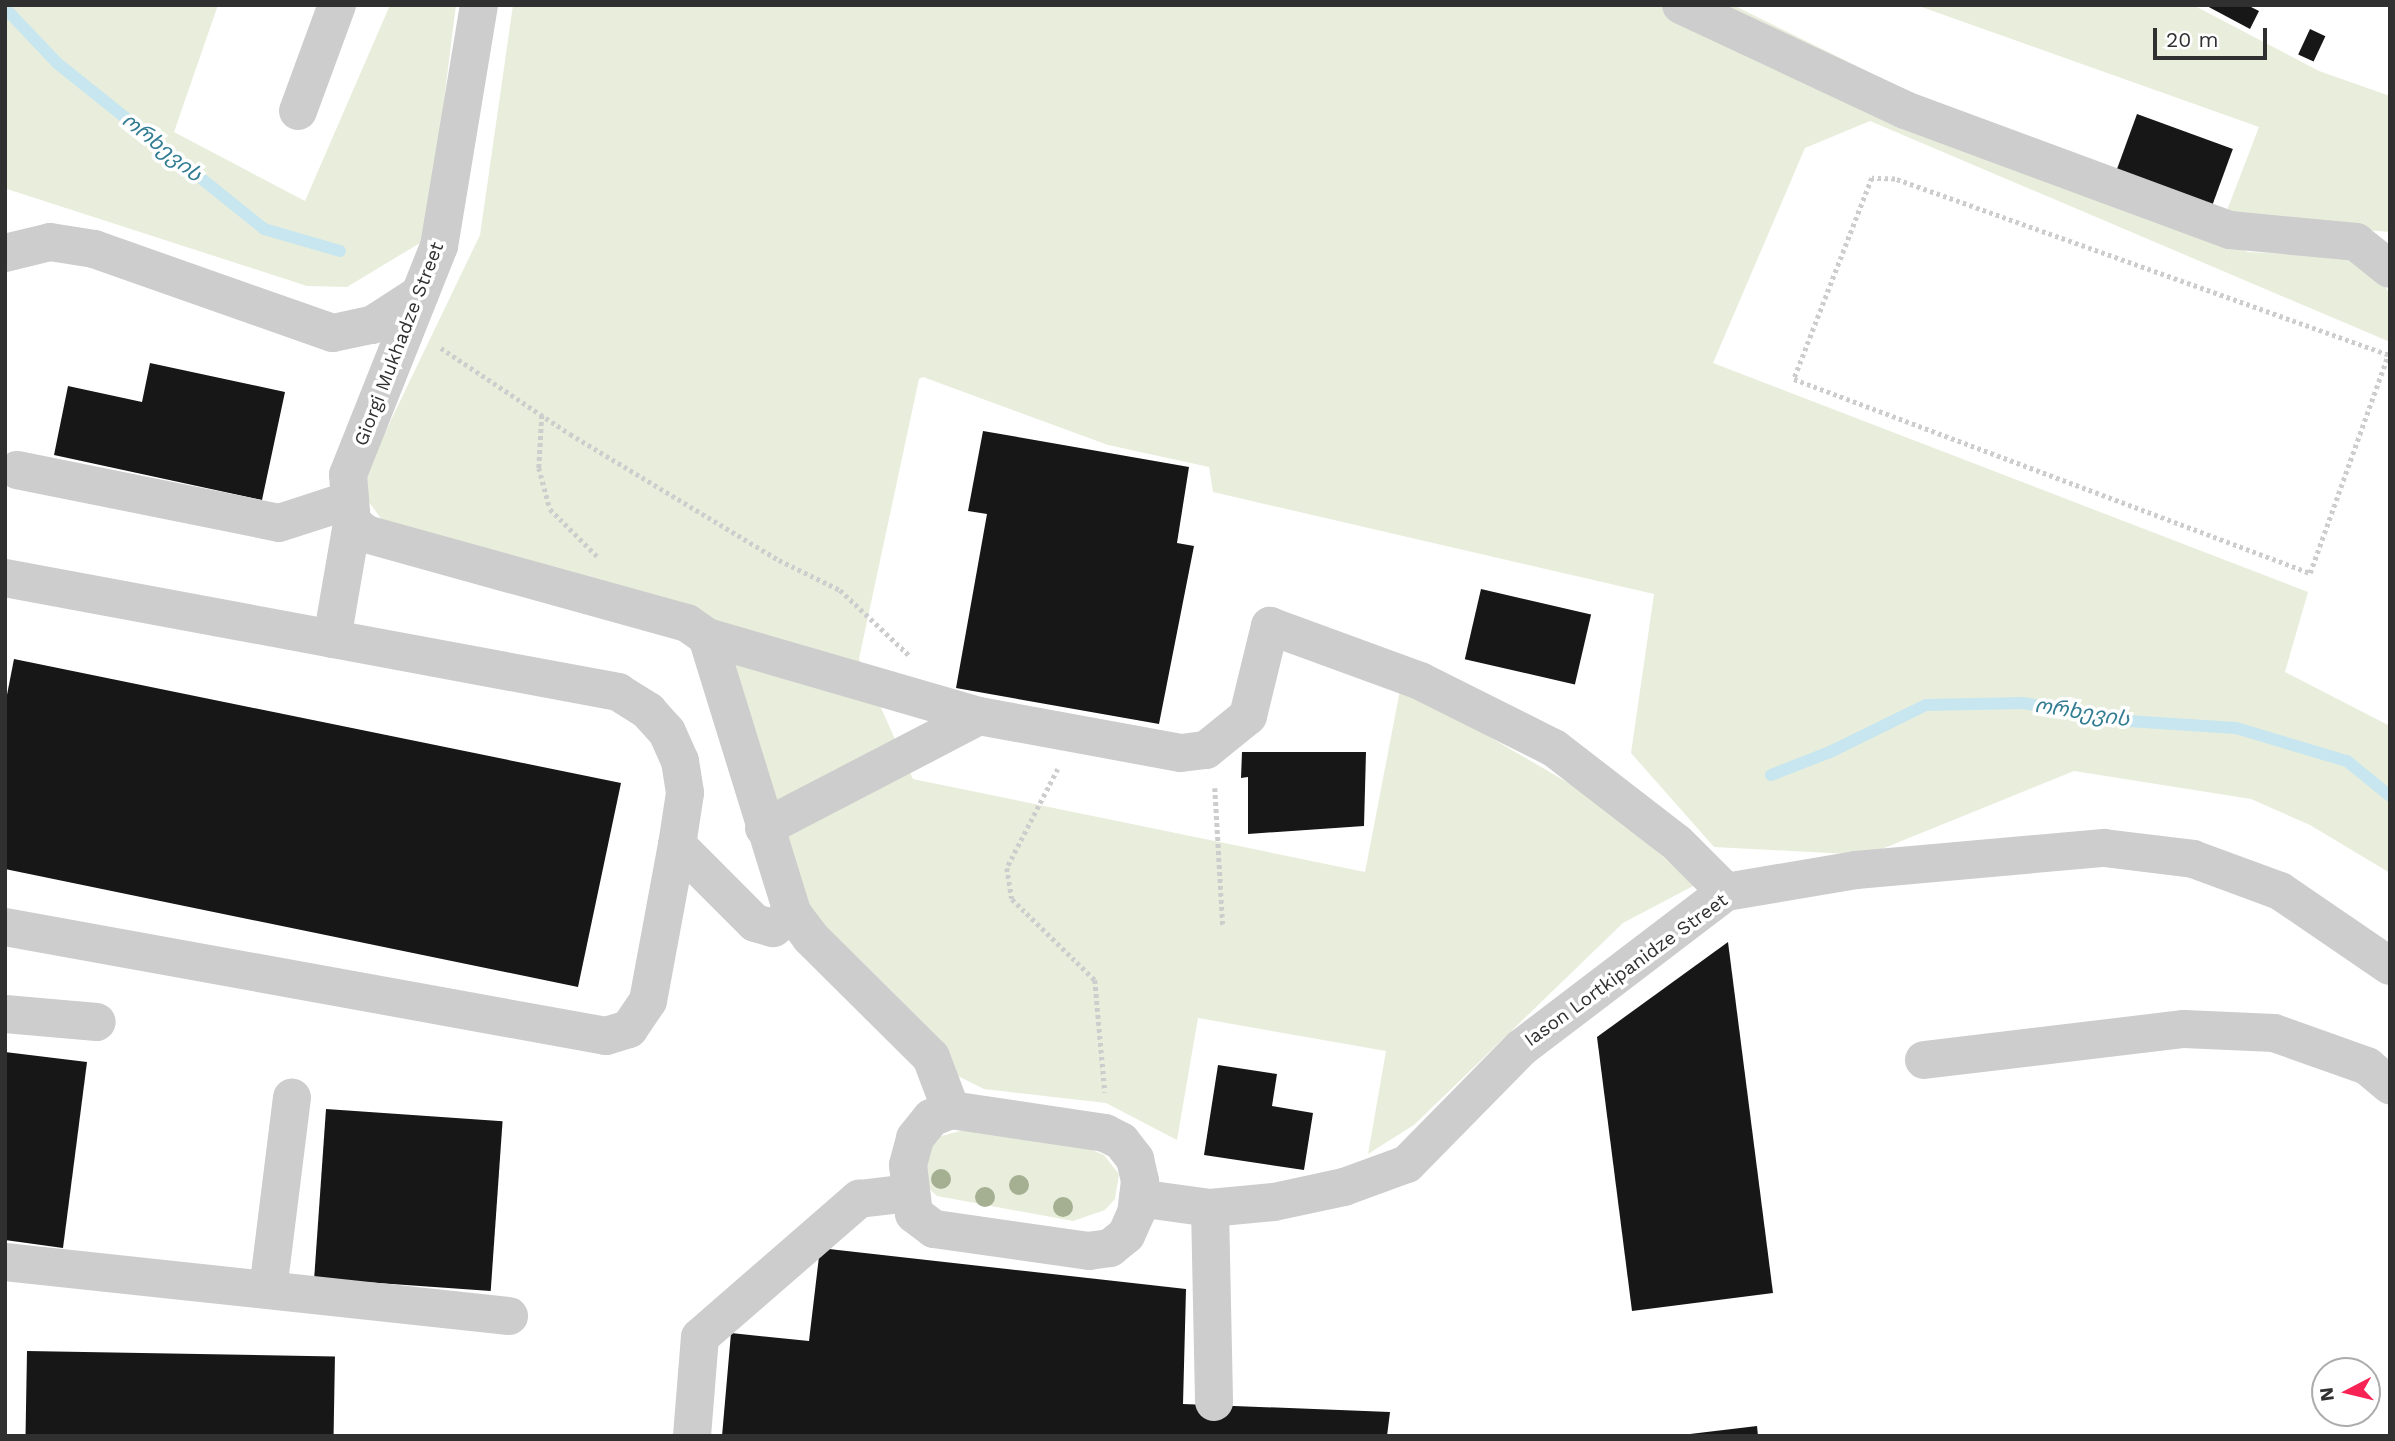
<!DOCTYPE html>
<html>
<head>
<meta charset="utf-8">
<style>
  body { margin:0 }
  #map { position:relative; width:2395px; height:1441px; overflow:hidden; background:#fff; font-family:"Work Sans","Noto Sans Georgian",sans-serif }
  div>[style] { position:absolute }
  .green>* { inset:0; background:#e9eedc }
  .stream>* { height:12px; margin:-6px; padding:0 6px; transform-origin:6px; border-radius:6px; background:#c7e6ef }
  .building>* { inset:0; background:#171717; transform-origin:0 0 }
  .path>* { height:4.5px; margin-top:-2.25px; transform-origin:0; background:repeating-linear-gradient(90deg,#cdcdcd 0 3.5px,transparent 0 7px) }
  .minor>* { height:38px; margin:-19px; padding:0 19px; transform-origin:19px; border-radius:19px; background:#cdcdcd }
  .trees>* { width:20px; height:20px; margin:-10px; border-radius:50%; background:#a5b092 }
  span { translate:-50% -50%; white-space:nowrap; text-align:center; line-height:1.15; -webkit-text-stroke:7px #fff; paint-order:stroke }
  .street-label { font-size:19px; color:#303030 }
  .water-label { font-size:21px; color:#337d93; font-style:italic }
  .frame { position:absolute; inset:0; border:7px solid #303030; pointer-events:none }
  .north { position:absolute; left:2311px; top:1357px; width:70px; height:70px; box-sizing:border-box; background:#fff; border:2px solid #acacac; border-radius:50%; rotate:263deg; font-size:19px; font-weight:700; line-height:28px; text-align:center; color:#303030 }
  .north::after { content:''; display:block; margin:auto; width:24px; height:32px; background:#f62354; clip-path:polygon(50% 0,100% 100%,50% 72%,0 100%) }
  .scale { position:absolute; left:2153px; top:28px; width:114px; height:32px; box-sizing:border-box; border:4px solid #303030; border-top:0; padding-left:9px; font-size:21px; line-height:24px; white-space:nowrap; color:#303030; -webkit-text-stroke:5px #fff; paint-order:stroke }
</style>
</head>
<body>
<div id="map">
  <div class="green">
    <i style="clip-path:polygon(5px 5px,218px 5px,174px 132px,305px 201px,390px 5px,456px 5px,432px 196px,420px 243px,347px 287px,307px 286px,7px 189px)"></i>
    <i style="clip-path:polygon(513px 5px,1733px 5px,1887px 81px,2045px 173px,2248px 252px,2349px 257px,2382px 277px,2390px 297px,2390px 342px,1870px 121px,1805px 148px,1713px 363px,2308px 592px,2285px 672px,2390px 726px,2390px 873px,2310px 825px,2251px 799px,2074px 771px,1867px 855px,1714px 847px,1631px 753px,1654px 594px,1213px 492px,1209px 467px,1108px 445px,923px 377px,919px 379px,859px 659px,913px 779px,1365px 872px,1401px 685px,1601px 802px,1695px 885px,1623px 923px,1414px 1125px,1368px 1154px,1386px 1051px,1198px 1018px,1177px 1140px,1106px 1103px,984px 1089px,956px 1075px,802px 905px,712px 619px,382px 520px,366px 498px,365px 474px,480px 235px)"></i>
    <i style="clip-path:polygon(1916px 5px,2193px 5px,2319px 71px,2390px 96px,2390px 232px,2224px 218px,2259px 127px)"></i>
    <i style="clip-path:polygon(968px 1129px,1085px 1147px,1104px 1155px,1119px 1174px,1115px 1199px,1105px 1210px,1073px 1221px,937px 1196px,925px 1185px,926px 1151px,933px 1138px)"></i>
  </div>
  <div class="stream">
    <i style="left:5px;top:8px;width:76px;rotate:46.6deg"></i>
    <i style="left:57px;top:63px;width:265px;rotate:38.7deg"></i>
    <i style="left:264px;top:229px;width:79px;rotate:16.1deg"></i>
    <i style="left:1771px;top:775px;width:63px;rotate:-21.3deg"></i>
    <i style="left:1830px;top:752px;width:107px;rotate:-26.1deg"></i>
    <i style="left:1926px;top:705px;width:97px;rotate:-1.2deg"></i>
    <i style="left:2023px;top:703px;width:107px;rotate:9.7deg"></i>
    <i style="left:2128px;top:721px;width:108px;rotate:3.7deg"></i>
    <i style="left:2236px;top:728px;width:116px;rotate:16.6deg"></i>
    <i style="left:2347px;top:761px;width:55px;rotate:39.1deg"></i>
  </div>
  <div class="building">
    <i style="clip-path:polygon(2205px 5px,2247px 5px,2259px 11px,2250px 29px)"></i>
    <i style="left:2310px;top:29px;width:17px;height:28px;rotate:25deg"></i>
    <i style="left:2137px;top:114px;width:102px;height:71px;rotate:20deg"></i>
    <i style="clip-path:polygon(150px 363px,285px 392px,262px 500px,54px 455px,68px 386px,142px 402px)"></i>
    <i style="clip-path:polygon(983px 431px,1189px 467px,1177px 543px,1194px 546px,1159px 724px,956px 688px,987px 514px,968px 511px)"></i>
    <i style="left:1481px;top:589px;width:113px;height:72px;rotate:13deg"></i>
    <i style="clip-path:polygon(14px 659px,621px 783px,578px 987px,5px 869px,5px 705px)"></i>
    <i style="clip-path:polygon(1242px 752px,1366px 752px,1364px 826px,1248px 834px,1248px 777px,1241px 778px)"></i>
    <i style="clip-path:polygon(1728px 942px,1773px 1293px,1632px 1311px,1597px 1037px)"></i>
    <i style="clip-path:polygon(5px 1052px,87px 1062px,63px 1248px,5px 1240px)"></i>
    <i style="clip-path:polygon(1218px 1065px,1277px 1074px,1272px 1106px,1313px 1113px,1304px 1170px,1204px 1155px)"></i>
    <i style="left:326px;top:1109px;width:177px;height:170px;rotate:4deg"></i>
    <i style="clip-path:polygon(820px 1248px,1186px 1289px,1183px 1404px,1390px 1412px,1387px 1436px,722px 1436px,731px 1333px,809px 1341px)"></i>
    <i style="left:27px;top:1351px;width:308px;height:85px;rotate:1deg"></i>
    <i style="clip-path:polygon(1757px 1426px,1758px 1436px,1690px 1436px,1690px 1434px)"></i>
  </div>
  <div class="path">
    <i style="left:441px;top:348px;width:155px;rotate:33.7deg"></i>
    <i style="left:570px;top:434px;width:244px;rotate:31.1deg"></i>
    <i style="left:779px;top:560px;width:68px;rotate:26.2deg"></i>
    <i style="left:840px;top:590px;width:95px;rotate:43.3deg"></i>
    <i style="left:2388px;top:355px;width:523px;rotate:-160.35deg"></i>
    <i style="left:1895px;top:179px;width:23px;rotate:-178deg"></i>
    <i style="left:1872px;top:178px;width:216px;rotate:111.2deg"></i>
    <i style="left:1794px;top:379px;width:551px;rotate:20.6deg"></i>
    <i style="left:2310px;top:573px;width:237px;rotate:-70.3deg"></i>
    <i style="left:542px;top:415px;width:53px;rotate:93.2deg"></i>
    <i style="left:539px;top:468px;width:42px;rotate:75deg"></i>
    <i style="left:550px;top:509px;width:69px;rotate:45deg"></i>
    <i style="left:1058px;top:769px;width:111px;rotate:117.3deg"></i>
    <i style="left:1007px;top:868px;width:31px;rotate:81deg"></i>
    <i style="left:1012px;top:899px;width:116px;rotate:44.3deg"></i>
    <i style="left:1095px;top:980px;width:113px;rotate:84.9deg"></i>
    <i style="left:1215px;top:788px;width:138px;rotate:86.7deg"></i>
  </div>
  <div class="minor">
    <i style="left:479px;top:5px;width:244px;rotate:99.4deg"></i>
    <i style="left:439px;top:246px;width:246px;rotate:111.7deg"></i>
    <i style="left:348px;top:475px;width:48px;rotate:85.2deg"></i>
    <i style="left:352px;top:523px;width:18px;rotate:38deg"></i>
    <i style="left:366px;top:534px;width:333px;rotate:15.5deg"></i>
    <i style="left:687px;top:623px;width:24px;rotate:35deg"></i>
    <i style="left:707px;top:637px;width:290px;rotate:72.8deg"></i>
    <i style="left:793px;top:914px;width:30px;rotate:53deg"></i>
    <i style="left:811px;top:938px;width:169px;rotate:44.8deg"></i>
    <i style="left:931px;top:1057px;width:57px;rotate:69.3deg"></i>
    <i style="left:1681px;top:5px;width:247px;rotate:25.1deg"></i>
    <i style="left:1905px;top:110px;width:346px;rotate:20.3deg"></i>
    <i style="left:2230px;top:230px;width:127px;rotate:5.4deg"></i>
    <i style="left:2356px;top:242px;width:43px;rotate:38.5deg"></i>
    <i style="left:298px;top:111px;width:113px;rotate:-69.8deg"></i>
    <i style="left:5px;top:253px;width:46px;rotate:-13.7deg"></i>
    <i style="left:50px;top:242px;width:45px;rotate:9deg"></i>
    <i style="left:94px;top:249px;width:253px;rotate:19.4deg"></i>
    <i style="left:333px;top:333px;width:40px;rotate:-12deg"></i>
    <i style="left:372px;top:325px;width:57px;rotate:-32.9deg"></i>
    <i style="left:17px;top:470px;width:267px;rotate:11.4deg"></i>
    <i style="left:279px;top:523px;width:71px;rotate:-17.9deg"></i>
    <i style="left:5px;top:578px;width:624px;rotate:10.53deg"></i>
    <i style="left:618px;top:692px;width:36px;rotate:32deg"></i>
    <i style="left:648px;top:711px;width:28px;rotate:48deg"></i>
    <i style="left:667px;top:732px;width:32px;rotate:66deg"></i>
    <i style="left:680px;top:761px;width:32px;rotate:81deg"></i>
    <i style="left:685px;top:793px;width:53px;rotate:98.7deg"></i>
    <i style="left:707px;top:637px;width:283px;rotate:16.2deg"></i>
    <i style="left:979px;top:716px;width:205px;rotate:10.4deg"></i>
    <i style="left:1181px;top:753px;width:25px;rotate:-7deg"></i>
    <i style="left:1206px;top:750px;width:54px;rotate:-39deg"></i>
    <i style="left:1248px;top:716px;width:93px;rotate:-76.3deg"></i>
    <i style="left:1270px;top:626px;width:160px;rotate:20.1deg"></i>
    <i style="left:1420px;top:681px;width:150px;rotate:26.6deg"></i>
    <i style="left:1554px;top:748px;width:155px;rotate:37.7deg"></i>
    <i style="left:1677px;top:843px;width:69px;rotate:45deg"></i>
    <i style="left:332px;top:639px;width:118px;rotate:-80.2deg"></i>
    <i style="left:764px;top:828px;width:242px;rotate:-27.5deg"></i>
    <i style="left:5px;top:927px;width:611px;rotate:10.28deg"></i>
    <i style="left:606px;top:1036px;width:24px;rotate:-17deg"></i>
    <i style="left:629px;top:1029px;width:34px;rotate:-56deg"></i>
    <i style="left:648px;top:1001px;width:159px;rotate:-79.5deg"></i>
    <i style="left:677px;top:845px;width:110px;rotate:45deg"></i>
    <i style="left:755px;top:923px;width:19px;rotate:16deg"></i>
    <i style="left:773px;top:928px;width:24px;rotate:-35deg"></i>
    <i style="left:5px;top:1014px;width:92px;rotate:5deg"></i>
    <i style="left:1924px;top:1060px;width:262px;rotate:-6.8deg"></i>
    <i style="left:2184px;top:1029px;width:90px;rotate:2.5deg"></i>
    <i style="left:2274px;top:1033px;width:99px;rotate:19.5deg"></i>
    <i style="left:2367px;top:1066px;width:30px;rotate:40deg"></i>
    <i style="left:951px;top:1110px;width:156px;rotate:8.5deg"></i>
    <i style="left:1105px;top:1133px;width:18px;rotate:27deg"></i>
    <i style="left:1121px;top:1141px;width:23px;rotate:52deg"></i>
    <i style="left:1135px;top:1159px;width:23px;rotate:77deg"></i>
    <i style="left:1140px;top:1181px;width:32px;rotate:97deg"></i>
    <i style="left:1136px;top:1213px;width:24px;rotate:114deg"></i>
    <i style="left:1126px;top:1235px;width:21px;rotate:141deg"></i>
    <i style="left:1110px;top:1248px;width:21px;rotate:172deg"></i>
    <i style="left:1089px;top:1251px;width:157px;rotate:-171.9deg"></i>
    <i style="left:934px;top:1229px;width:25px;rotate:-143deg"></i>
    <i style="left:914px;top:1214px;width:49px;rotate:-97deg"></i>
    <i style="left:908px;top:1165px;width:28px;rotate:-75deg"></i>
    <i style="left:915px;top:1138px;width:26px;rotate:-51deg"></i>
    <i style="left:931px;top:1118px;width:22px;rotate:-22deg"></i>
    <i style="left:1138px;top:1198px;width:73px;rotate:7.9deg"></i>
    <i style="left:1210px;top:1208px;width:64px;rotate:-5.4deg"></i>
    <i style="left:1274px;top:1202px;width:72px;rotate:-12.1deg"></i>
    <i style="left:1344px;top:1187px;width:67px;rotate:-20.1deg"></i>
    <i style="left:1407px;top:1164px;width:163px;rotate:-45.5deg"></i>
    <i style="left:1521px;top:1048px;width:258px;rotate:-37.3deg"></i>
    <i style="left:1726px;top:892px;width:132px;rotate:-9.6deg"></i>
    <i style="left:1856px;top:870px;width:249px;rotate:-5.1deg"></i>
    <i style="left:2104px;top:848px;width:90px;rotate:7deg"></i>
    <i style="left:2193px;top:859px;width:93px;rotate:20.2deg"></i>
    <i style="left:2280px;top:891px;width:133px;rotate:34.3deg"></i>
    <i style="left:1210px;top:1208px;width:194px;rotate:88.8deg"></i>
    <i style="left:5px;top:1262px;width:507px;rotate:6.12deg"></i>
    <i style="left:268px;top:1290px;width:194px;rotate:-82.9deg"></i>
    <i style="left:692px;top:1436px;width:99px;rotate:-85.4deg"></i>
    <i style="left:700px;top:1337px;width:211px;rotate:-41deg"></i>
    <i style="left:859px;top:1199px;width:50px;rotate:-6.8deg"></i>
  </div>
  <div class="trees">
    <i style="left:941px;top:1179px"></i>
    <i style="left:1019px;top:1185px"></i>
    <i style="left:985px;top:1197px"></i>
    <i style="left:1063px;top:1207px"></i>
  </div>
  <div class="street-label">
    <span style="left:399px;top:344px;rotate:-69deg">Giorgi Mukhadze Street</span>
    <span style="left:1626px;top:970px;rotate:-36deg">Iason Lortkipanidze Street</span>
  </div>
  <div class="water-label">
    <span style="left:162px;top:147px;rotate:39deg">ორხევის</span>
    <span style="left:2082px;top:712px;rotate:9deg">ორხევის</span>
  </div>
  <div class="frame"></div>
  <div class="north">N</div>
  <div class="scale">20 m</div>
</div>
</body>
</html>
